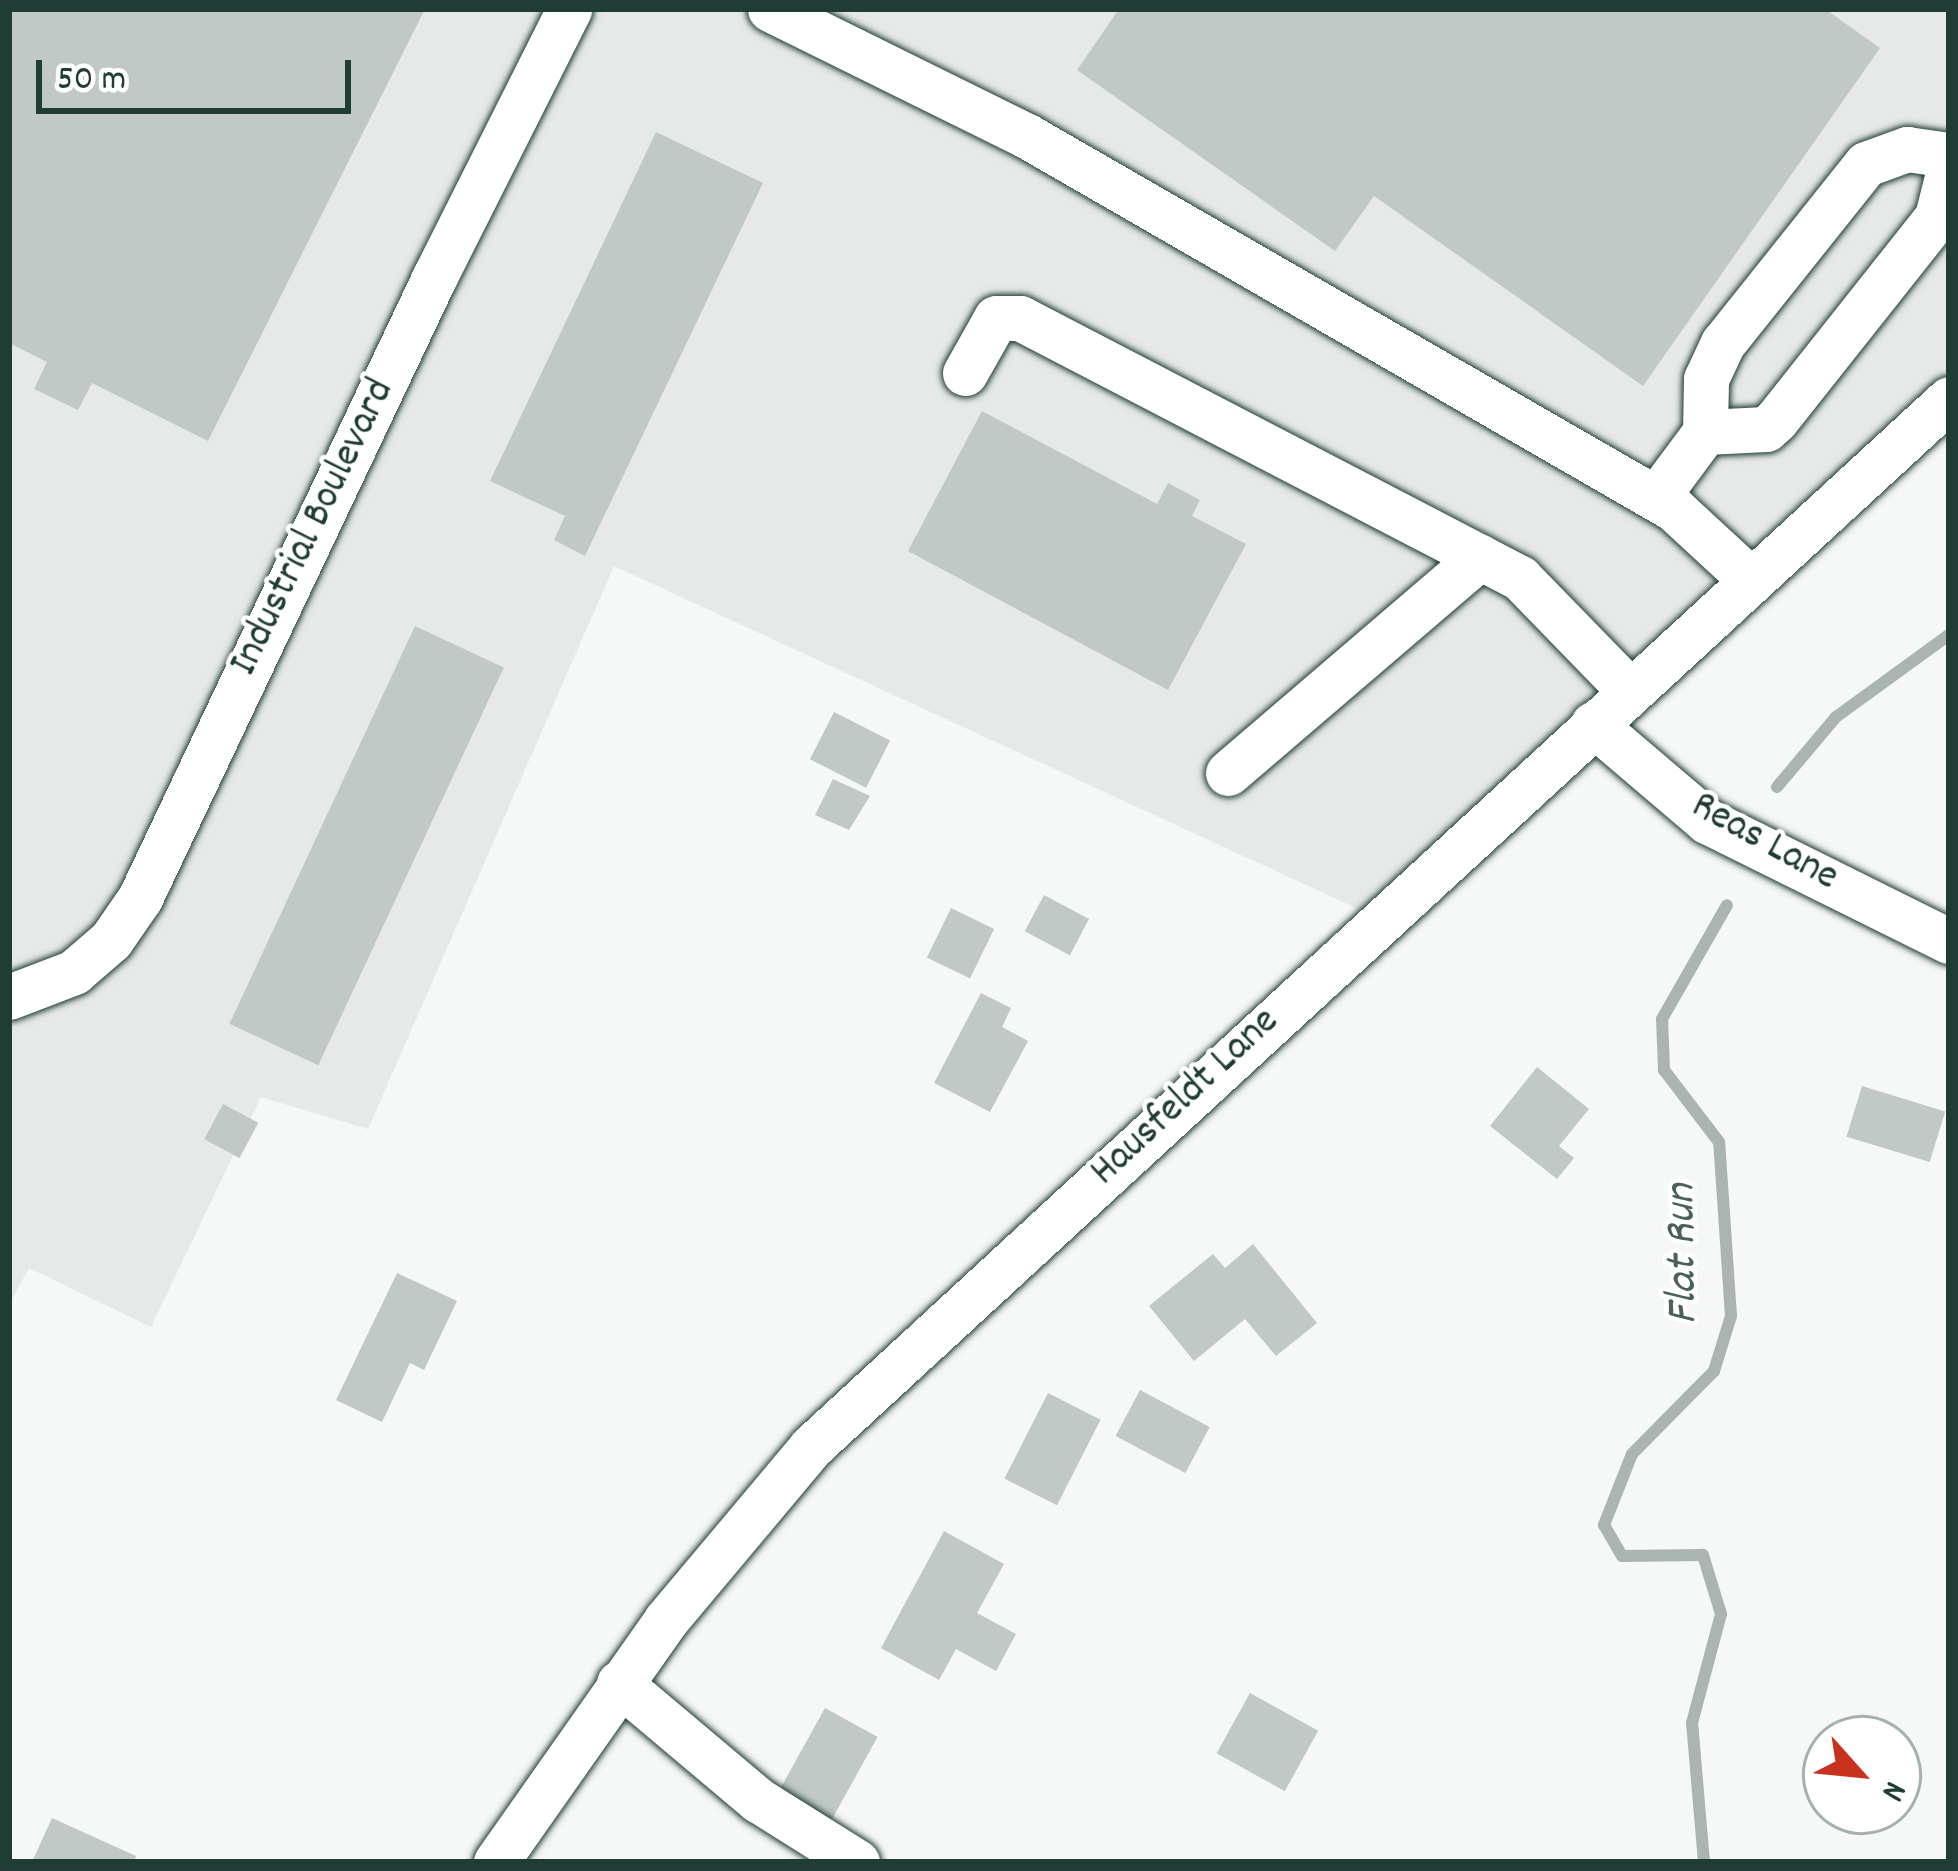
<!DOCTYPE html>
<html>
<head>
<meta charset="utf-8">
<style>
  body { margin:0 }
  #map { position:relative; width:1958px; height:1871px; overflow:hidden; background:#f6f7f7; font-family:Dekko,sans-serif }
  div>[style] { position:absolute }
  .built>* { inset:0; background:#e6e9e8 }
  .stream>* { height:12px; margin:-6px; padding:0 6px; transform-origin:6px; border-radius:6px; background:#aab5b1 }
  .building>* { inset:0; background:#c0c9c6; transform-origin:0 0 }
  .roads { filter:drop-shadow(0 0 3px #1f3d34) drop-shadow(0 0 3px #1f3d34) }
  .minor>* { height:45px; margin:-22.5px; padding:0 22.5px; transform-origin:22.5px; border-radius:22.5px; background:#fff }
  span { translate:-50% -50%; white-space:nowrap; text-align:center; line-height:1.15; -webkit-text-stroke:9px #fff; paint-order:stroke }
  .street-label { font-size:42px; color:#1f3d34 }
  .water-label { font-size:45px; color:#49615a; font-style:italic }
  .frame { position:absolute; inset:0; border:12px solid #1f3d34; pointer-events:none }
  .north { position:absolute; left:1802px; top:1715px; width:120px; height:120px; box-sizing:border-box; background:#fff; border:3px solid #a5b1ae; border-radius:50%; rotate:117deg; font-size:33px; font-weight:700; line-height:48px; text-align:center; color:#1f3d34 }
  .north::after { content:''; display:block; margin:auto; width:42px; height:54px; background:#c8321e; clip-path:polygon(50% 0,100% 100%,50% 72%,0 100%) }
  .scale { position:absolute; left:36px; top:60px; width:315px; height:54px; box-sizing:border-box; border:6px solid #1f3d34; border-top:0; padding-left:15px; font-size:36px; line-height:42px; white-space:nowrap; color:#1f3d34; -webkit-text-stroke:9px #fff; paint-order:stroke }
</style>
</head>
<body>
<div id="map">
  <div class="built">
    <i style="clip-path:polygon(9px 9px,1949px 9px,1949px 399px,1380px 919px,614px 566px,368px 1129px,261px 1097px,151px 1327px,29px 1268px,9px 1305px)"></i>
  </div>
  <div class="stream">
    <i style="left:1777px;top:787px;width:92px;rotate:-49.9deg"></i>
    <i style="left:1836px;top:717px;width:140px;rotate:-36deg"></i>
    <i style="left:1704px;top:1862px;width:140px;rotate:-94.9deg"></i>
    <i style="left:1692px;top:1723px;width:113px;rotate:-75.1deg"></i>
    <i style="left:1721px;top:1614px;width:62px;rotate:-107deg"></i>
    <i style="left:1703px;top:1555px;width:81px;rotate:179.3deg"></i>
    <i style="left:1622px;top:1556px;width:36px;rotate:-120deg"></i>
    <i style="left:1604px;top:1525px;width:76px;rotate:-68.5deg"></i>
    <i style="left:1632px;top:1454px;width:117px;rotate:-45.3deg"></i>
    <i style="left:1714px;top:1371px;width:58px;rotate:-72.8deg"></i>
    <i style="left:1731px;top:1316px;width:174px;rotate:-93.9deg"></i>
    <i style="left:1719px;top:1142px;width:91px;rotate:-127.4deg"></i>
    <i style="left:1664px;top:1070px;width:51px;rotate:-92.2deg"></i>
    <i style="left:1662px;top:1019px;width:131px;rotate:-60.3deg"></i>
  </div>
  <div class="building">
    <i style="clip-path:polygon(9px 9px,425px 9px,208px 441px,92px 383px,78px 410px,34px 389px,47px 362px,9px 343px)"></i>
    <i style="clip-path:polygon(1119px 9px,1825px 9px,1880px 48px,1643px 386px,1374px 196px,1335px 251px,1077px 70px)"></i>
    <i style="clip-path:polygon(656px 132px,763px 183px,585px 556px,554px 540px,565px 516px,490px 481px)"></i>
    <i style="clip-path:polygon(982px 411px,1157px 504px,1168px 483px,1200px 500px,1192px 516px,1246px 544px,1168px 690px,908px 551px)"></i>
    <i style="left:415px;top:626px;width:98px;height:439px;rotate:25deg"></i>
    <i style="left:834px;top:712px;width:63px;height:53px;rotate:27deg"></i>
    <i style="clip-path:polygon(833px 779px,870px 796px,849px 830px,815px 815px)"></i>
    <i style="left:1044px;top:895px;width:51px;height:41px;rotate:28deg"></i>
    <i style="left:951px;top:908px;width:48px;height:55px;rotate:26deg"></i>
    <i style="clip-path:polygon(981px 993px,1011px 1008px,1002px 1027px,1028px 1041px,990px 1112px,934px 1083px)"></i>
    <i style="clip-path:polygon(1537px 1067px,1589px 1109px,1559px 1146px,1574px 1158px,1557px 1179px,1490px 1126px)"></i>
    <i style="left:1862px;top:1086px;width:87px;height:53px;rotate:17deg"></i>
    <i style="left:223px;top:1104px;width:40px;height:40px;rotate:28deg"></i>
    <i style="clip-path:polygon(1253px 1244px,1317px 1323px,1276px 1356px,1245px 1319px,1194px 1361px,1149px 1306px,1213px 1254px,1225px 1268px)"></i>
    <i style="clip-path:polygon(397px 1273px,457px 1301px,424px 1370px,410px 1363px,382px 1422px,336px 1400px)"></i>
    <i style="left:1140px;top:1390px;width:79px;height:52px;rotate:28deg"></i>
    <i style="left:1048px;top:1393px;width:59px;height:96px;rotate:27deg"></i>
    <i style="clip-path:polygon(944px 1531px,1004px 1564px,977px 1613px,1016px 1634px,996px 1671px,956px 1649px,939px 1680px,881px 1648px)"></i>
    <i style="left:1250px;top:1693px;width:78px;height:69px;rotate:29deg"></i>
    <i style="left:825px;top:1708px;width:60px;height:108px;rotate:29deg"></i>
    <i style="clip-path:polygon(52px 1818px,136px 1856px,134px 1862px,32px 1862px)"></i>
  </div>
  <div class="roads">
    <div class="minor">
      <i style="left:770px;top:9px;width:287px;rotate:26.3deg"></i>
      <i style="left:1027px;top:136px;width:747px;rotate:29.96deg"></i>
      <i style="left:1674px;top:509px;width:105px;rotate:42.7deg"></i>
      <i style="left:965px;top:373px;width:63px;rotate:-60.6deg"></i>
      <i style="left:996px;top:318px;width:24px"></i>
      <i style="left:1020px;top:318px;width:564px;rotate:27.47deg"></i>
      <i style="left:1520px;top:578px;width:156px;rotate:45.8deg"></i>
      <i style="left:1705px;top:432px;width:61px;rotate:-2.8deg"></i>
      <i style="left:1766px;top:429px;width:13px;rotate:-42deg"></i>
      <i style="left:1776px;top:420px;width:259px;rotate:-51.6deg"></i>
      <i style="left:1937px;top:217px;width:49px;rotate:-76deg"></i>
      <i style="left:1656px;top:498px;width:82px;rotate:-53.4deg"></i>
      <i style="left:1705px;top:432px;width:53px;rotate:-88.9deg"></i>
      <i style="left:1706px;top:379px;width:40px;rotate:-65deg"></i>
      <i style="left:1723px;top:343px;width:229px;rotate:-51.4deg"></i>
      <i style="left:1866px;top:164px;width:44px;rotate:-20.1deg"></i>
      <i style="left:1907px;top:149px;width:42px;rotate:8.1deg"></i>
      <i style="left:1593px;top:724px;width:150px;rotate:40.4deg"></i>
      <i style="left:1707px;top:821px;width:270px;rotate:26.4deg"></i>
      <i style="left:1228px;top:773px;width:332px;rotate:-40.6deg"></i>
      <i style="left:9px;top:997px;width:70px;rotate:-21deg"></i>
      <i style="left:74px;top:972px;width:49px;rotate:-40.9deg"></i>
      <i style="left:111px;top:940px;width:51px;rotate:-55.4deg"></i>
      <i style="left:140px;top:898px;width:688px;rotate:-64.63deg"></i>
      <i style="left:435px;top:276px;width:299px;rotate:-63.3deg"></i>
      <i style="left:619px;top:1683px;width:182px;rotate:40.1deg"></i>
      <i style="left:758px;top:1800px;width:117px;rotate:32.1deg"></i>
      <i style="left:496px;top:1862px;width:296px;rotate:-54.9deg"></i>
      <i style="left:666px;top:1620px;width:226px;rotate:-50deg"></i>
      <i style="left:811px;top:1447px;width:1547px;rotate:-42.64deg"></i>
    </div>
  </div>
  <div class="street-label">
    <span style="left:314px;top:528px;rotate:-64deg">Industrial Boulevard</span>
    <span style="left:1764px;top:843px;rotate:29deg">Reas Lane</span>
    <span style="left:1186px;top:1098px;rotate:-43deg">Hausfeldt Lane</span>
  </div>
  <div class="water-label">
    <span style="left:1685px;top:1254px;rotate:-91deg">Flat Run</span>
  </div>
  <div class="frame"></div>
  <div class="north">N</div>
  <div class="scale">50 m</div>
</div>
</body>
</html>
